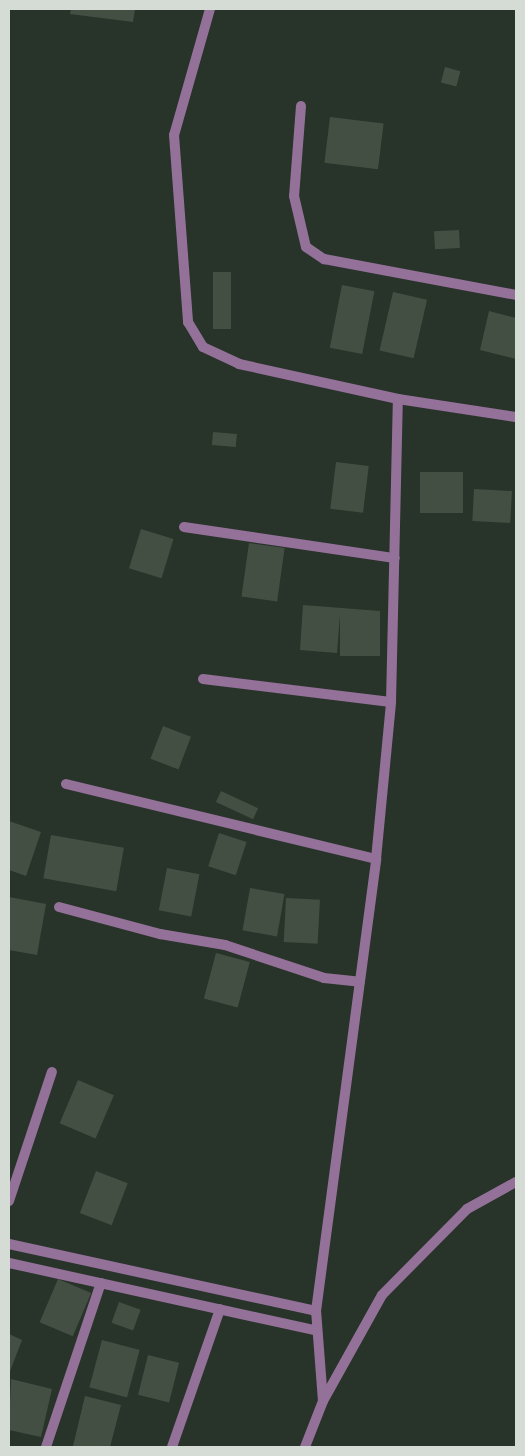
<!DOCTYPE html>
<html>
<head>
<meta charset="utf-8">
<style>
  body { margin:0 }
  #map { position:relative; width:525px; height:1456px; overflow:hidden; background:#283329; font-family:Cabin,sans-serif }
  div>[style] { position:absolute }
  .building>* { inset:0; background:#444f44; transform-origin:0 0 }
  .minor>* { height:10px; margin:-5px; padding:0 5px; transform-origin:5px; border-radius:5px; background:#937199 }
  span { translate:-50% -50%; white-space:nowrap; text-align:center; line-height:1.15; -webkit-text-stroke:4px #1f291f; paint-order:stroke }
  .frame { position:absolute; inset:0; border:10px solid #d5dbd5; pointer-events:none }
</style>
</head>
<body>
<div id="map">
  <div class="building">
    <i style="clip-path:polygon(71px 9px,135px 9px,133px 22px,70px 14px)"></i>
    <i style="left:445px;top:67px;width:16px;height:16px;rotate:15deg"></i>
    <i style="left:330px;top:117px;width:54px;height:46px;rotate:7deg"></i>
    <i style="left:459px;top:230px;width:18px;height:25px;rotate:87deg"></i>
    <i style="left:213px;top:272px;width:18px;height:57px"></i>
    <i style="left:342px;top:285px;width:33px;height:64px;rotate:11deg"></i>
    <i style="left:393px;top:292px;width:35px;height:60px;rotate:13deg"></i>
    <i style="clip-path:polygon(489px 311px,516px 318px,516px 359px,480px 350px)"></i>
    <i style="left:213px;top:432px;width:24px;height:13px;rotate:5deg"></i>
    <i style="left:336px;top:462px;width:33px;height:47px;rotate:7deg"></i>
    <i style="left:420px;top:472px;width:43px;height:41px"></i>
    <i style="left:474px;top:489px;width:38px;height:32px;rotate:3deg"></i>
    <i style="left:141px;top:529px;width:34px;height:41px;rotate:17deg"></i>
    <i style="left:249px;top:543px;width:36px;height:54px;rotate:8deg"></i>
    <i style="clip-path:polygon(303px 605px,380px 611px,380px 656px,340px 656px,340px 615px,337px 653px,300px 650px)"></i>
    <i style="left:163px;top:726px;width:30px;height:35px;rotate:21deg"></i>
    <i style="left:221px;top:791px;width:41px;height:12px;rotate:25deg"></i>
    <i style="clip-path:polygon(9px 821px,41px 832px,26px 876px,9px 870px)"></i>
    <i style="left:219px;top:833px;width:29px;height:35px;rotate:18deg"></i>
    <i style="left:51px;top:835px;width:74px;height:44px;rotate:10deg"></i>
    <i style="left:167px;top:868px;width:33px;height:43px;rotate:11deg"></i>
    <i style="left:250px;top:888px;width:35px;height:43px;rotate:10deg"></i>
    <i style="clip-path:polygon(9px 897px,46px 904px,37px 955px,9px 950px)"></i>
    <i style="left:286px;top:898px;width:34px;height:44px;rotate:3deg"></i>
    <i style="left:216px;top:953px;width:35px;height:47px;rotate:15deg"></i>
    <i style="left:78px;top:1080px;width:39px;height:47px;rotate:23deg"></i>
    <i style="left:96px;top:1171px;width:34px;height:45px;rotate:21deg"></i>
    <i style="left:58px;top:1279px;width:36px;height:47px;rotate:23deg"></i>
    <i style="left:119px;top:1302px;width:23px;height:22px;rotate:20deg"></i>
    <i style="clip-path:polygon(9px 1334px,22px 1340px,9px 1374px)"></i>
    <i style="left:102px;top:1340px;width:39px;height:49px;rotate:15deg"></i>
    <i style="left:148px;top:1355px;width:32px;height:41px;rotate:14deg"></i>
    <i style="clip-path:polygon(11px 1379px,52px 1389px,41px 1437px,9px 1430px)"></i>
    <i style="clip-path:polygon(85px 1396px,121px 1405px,110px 1447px,73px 1446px)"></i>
  </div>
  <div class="minor">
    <i style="left:210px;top:9px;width:131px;rotate:105.9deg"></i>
    <i style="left:174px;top:135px;width:188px;rotate:85.7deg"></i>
    <i style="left:188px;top:322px;width:29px;rotate:59deg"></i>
    <i style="left:203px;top:347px;width:40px;rotate:25deg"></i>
    <i style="left:239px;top:364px;width:163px;rotate:12.4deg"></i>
    <i style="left:301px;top:106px;width:90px;rotate:94.4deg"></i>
    <i style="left:294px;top:196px;width:52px;rotate:76.8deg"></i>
    <i style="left:306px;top:247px;width:22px;rotate:34deg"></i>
    <i style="left:324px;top:259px;width:195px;rotate:10.6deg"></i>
    <i style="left:184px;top:527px;width:213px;rotate:8.4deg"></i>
    <i style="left:203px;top:679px;width:189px;rotate:7deg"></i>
    <i style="left:66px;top:784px;width:319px;rotate:13.6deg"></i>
    <i style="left:59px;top:907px;width:105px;rotate:15deg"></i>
    <i style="left:160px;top:934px;width:66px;rotate:9.6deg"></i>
    <i style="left:225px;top:945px;width:104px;rotate:18.4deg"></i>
    <i style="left:324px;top:978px;width:36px;rotate:6deg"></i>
    <i style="left:9px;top:1201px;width:136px;rotate:-71.6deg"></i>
    <i style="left:9px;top:1244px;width:314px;rotate:12.3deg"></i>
    <i style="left:9px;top:1263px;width:313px;rotate:12.4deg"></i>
    <i style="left:323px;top:1401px;width:90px;rotate:-94.4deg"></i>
    <i style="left:316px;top:1311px;width:456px;rotate:-82.4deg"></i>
    <i style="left:376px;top:859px;width:158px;rotate:-84.5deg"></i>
    <i style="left:391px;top:702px;width:303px;rotate:-88.7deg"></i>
    <i style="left:398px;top:399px;width:119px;rotate:8.7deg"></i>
    <i style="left:46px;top:1447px;width:173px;rotate:-71.5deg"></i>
    <i style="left:172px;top:1447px;width:146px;rotate:-70.8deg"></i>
    <i style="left:305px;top:1447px;width:49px;rotate:-68.6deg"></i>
    <i style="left:323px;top:1401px;width:121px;rotate:-60.9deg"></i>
    <i style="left:382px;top:1295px;width:121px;rotate:-45.3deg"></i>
    <i style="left:467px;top:1209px;width:56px;rotate:-28.9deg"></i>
  </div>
  <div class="frame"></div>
</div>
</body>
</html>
